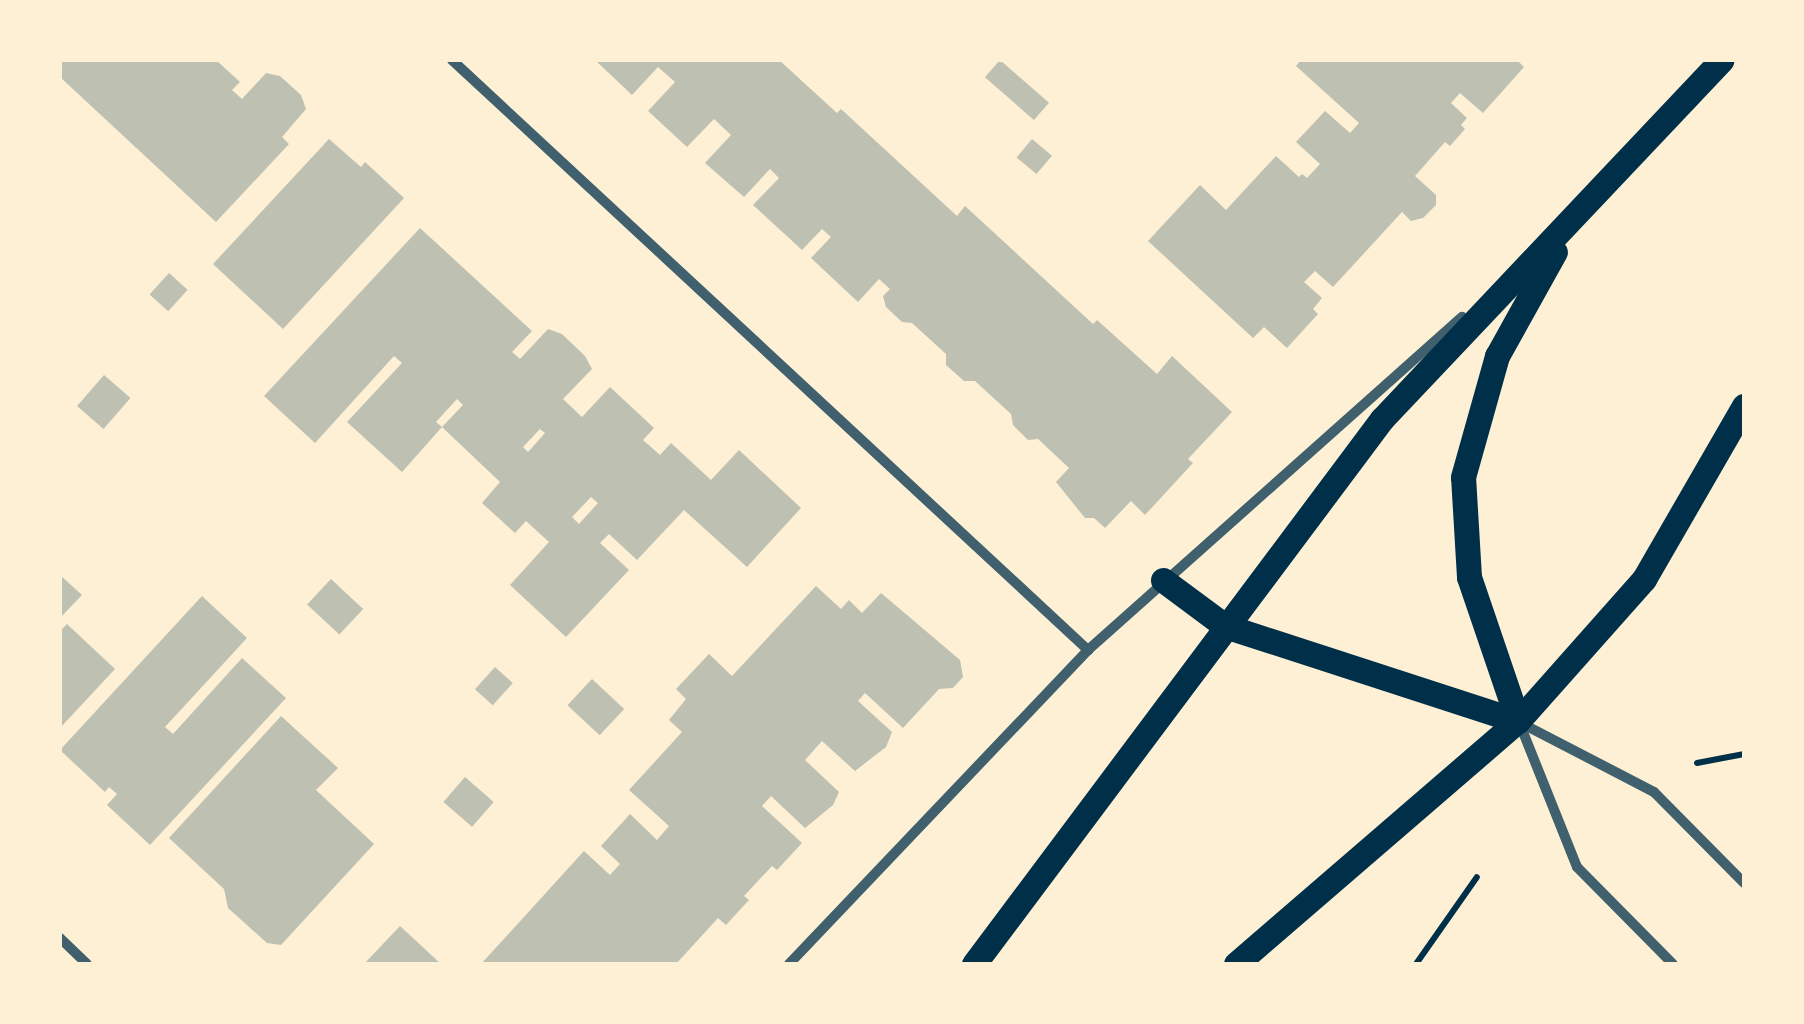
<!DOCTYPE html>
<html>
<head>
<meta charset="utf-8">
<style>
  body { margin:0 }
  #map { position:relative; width:1804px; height:1024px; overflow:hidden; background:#fdf0d5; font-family:Spectral,serif }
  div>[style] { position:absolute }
  .building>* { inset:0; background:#bec0b2; transform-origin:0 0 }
  .path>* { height:6px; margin:-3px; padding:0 3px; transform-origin:3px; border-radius:3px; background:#003049 }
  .minor>* { height:10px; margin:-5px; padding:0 5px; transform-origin:5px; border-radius:5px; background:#3f606c }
  .primary>* { height:25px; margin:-12.5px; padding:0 12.5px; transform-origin:12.5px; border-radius:12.5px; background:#003049 }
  span { translate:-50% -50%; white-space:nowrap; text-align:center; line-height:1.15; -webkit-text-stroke:10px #fdf0d5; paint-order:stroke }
  .frame { position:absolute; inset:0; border:62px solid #fdf0d5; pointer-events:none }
</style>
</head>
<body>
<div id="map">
  <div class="building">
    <i style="clip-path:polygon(60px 60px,216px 60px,240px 82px,232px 90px,242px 99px,266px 73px,280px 76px,301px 95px,306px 109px,282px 137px,289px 144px,216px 222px,60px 77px)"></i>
    <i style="clip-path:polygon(595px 60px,779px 60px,837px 113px,841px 109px,957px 216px,965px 206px,1093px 324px,1097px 320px,1157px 374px,1172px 356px,1232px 412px,1188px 459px,1193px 463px,1145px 515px,1131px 501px,1105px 528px,1094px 518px,1085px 518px,1056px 482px,1069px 468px,1038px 439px,1028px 440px,1013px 425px,1011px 414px,975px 381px,964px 381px,946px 365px,946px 354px,912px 323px,902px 322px,886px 307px,883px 296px,890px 289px,879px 279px,858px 302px,811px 258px,831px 237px,822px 229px,802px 250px,753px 205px,779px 178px,770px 169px,744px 197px,705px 163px,731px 135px,714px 119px,687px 147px,648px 111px,675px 82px,658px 67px,632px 95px)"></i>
    <i style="left:1000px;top:60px;width:65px;height:23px;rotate:41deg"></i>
    <i style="clip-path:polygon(1301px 60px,1517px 60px,1524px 67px,1483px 113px,1460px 93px,1451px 103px,1467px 118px,1461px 125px,1465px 129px,1450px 146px,1445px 142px,1415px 176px,1436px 195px,1436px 205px,1423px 218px,1411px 221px,1402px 212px,1333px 287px,1315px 271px,1304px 282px,1322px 298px,1313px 309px,1318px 314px,1287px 348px,1264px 327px,1253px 338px,1148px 241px,1200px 185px,1226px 210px,1276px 156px,1299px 177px,1302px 174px,1307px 178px,1320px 164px,1296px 142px,1325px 111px,1350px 133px,1359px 123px,1296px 66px)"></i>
    <i style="clip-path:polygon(329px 139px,361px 167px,365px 162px,404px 198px,283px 329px,213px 264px)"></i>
    <i style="left:1032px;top:139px;width:26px;height:24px;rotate:40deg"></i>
    <i style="clip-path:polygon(evenodd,420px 228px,532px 331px,512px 352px,520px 359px,548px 329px,562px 334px,585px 356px,592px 369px,563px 399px,582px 417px,610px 387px,654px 428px,643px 440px,660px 455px,671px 443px,711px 480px,739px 450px,801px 508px,747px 567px,684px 510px,637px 560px,609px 534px,600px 543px,629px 570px,566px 637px,510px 585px,549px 542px,526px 521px,515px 533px,482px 503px,500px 482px,442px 427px,402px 472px,347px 422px,402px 363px,394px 356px,315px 443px,264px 396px,420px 228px,457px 399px,463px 405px,442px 427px,436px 422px,457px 399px,420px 228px,540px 429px,545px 433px,528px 452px,523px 447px,540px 429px,420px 228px,591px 497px,598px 503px,579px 524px,572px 517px,591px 497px)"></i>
    <i style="left:169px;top:273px;width:25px;height:29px;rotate:42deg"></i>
    <i style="left:104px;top:375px;width:35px;height:41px;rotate:41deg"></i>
    <i style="clip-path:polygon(60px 575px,82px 595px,60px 618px)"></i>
    <i style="left:331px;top:579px;width:44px;height:35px;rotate:43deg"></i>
    <i style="clip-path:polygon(816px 586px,841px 609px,849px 600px,862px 613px,881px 593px,960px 660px,963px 677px,953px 688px,939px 689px,903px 728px,865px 693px,858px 701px,892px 732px,886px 747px,855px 771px,822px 741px,805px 760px,839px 792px,833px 805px,805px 828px,771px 796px,762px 806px,802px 843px,777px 870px,772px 866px,744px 896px,749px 900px,726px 925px,718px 918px,676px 964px,481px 964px,584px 851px,610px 875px,620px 864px,601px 846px,630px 814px,657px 840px,669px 826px,629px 790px,682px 732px,669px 720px,686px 699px,676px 689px,709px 654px,732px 676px)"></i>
    <i style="clip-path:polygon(202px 596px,247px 638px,165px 727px,173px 734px,242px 658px,286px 698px,150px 845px,107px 805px,117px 794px,109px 787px,105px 792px,60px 750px)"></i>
    <i style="clip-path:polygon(67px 624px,115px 669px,60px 728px,60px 631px)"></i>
    <i style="left:495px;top:667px;width:24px;height:30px;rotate:42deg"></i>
    <i style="left:592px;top:679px;width:44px;height:36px;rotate:43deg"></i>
    <i style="clip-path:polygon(281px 716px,338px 768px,316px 790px,374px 844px,281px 945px,267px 943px,228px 908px,224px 889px,169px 838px)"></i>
    <i style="left:465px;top:777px;width:38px;height:33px;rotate:41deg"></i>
    <i style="clip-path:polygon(400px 926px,441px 964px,364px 964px)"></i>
  </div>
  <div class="path">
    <i style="left:1697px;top:763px;width:48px;rotate:-10.8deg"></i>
    <i style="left:1416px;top:964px;width:106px;rotate:-55deg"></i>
  </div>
  <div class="minor">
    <i style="left:452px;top:60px;width:868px;rotate:42.85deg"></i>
    <i style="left:1519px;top:722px;width:156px;rotate:68.2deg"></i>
    <i style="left:1577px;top:867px;width:136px;rotate:45.3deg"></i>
    <i style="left:1519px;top:722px;width:152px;rotate:27.4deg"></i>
    <i style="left:1654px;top:792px;width:128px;rotate:45.3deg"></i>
    <i style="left:60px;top:938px;width:37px;rotate:44deg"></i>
    <i style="left:789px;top:964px;width:434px;rotate:-46.4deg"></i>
    <i style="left:1088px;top:650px;width:501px;rotate:-41.68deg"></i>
  </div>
  <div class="primary">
    <i style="left:1163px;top:580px;width:77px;rotate:36.6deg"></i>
    <i style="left:1225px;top:626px;width:308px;rotate:18deg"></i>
    <i style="left:1518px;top:721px;width:152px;rotate:-108.8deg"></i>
    <i style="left:1469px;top:577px;width:100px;rotate:-93.4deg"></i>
    <i style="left:1463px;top:477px;width:126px;rotate:-74.3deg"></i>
    <i style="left:1497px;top:356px;width:119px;rotate:-60.9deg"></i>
    <i style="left:974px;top:964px;width:681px;rotate:-53.18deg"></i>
    <i style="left:1382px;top:419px;width:494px;rotate:-46.6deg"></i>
    <i style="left:1236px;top:964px;width:372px;rotate:-40.8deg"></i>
    <i style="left:1518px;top:721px;width:190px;rotate:-48.4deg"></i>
    <i style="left:1644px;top:579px;width:200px;rotate:-60deg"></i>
  </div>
  <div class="frame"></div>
</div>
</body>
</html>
